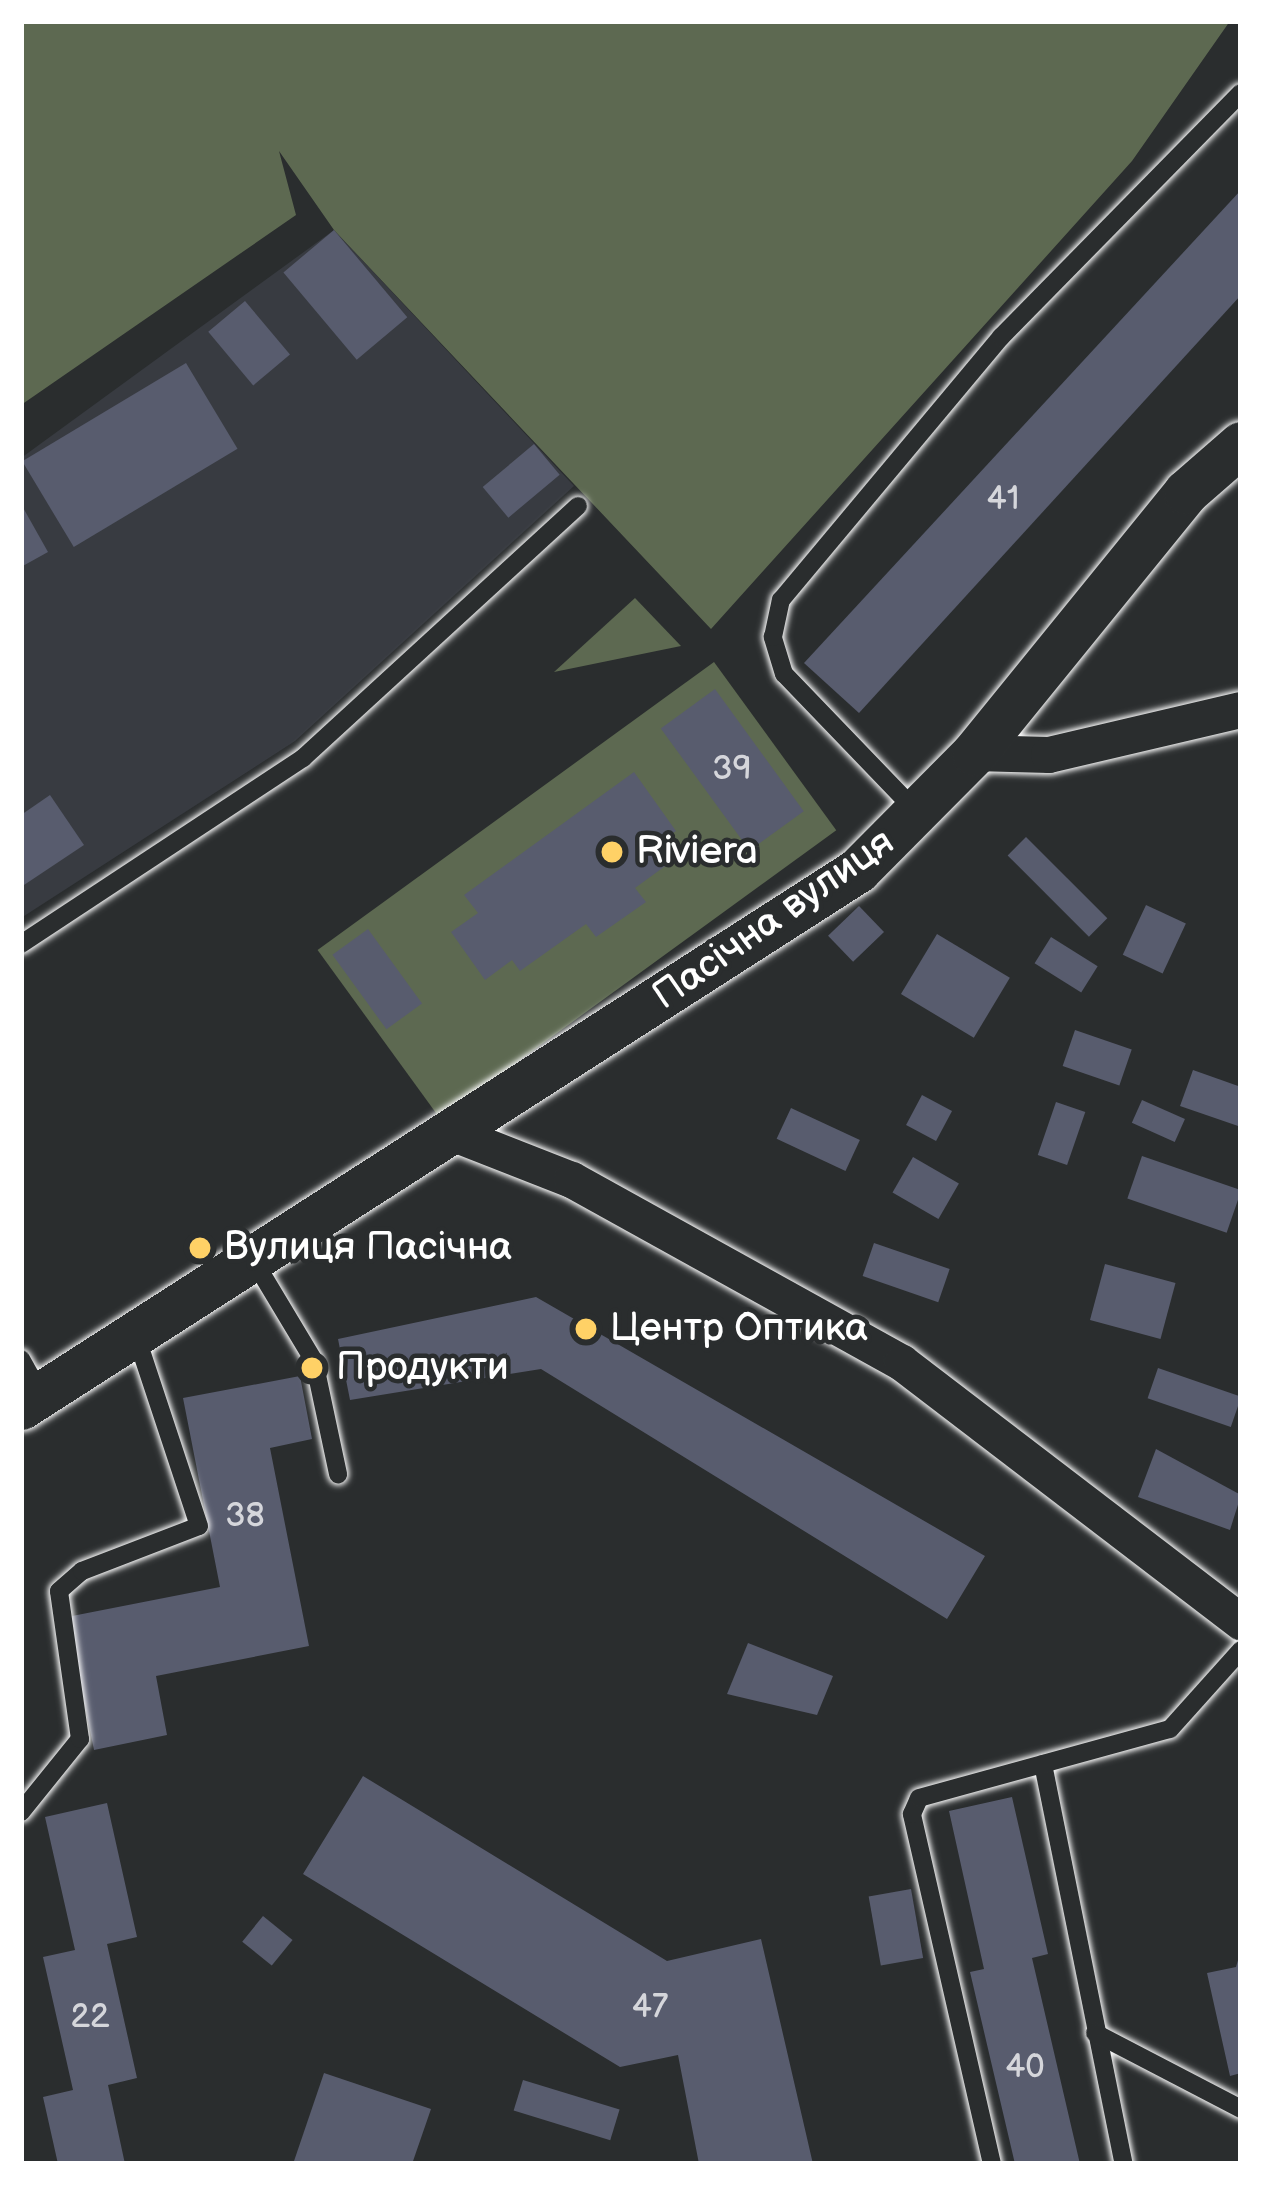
<!DOCTYPE html>
<html>
<head>
<meta charset="utf-8">
<style>
  body { margin:0 }
  #map { position:relative; width:1262px; height:2185px; overflow:hidden; background:#2a2d2e; font-family:"Balsamiq Sans",sans-serif }
  div>[style] { position:absolute }
  .built>* { inset:0; background:#383b41 }
  .green>* { inset:0; background:#5d6951; transform-origin:0 0 }
  .building>* { inset:0; background:#585c6e; transform-origin:0 0 }
  .roads { filter:drop-shadow(0 0 3px #fff) drop-shadow(0 0 3px #fff) }
  .service>* { height:18px; margin:-9px; padding:0 9px; transform-origin:9px; border-radius:9px; background:#2a2d2e }
  .minor>* { height:36px; margin:-18px; padding:0 18px; transform-origin:18px; border-radius:18px; background:#2a2d2e }
  .tertiary>* { height:45px; margin:-22.5px; padding:0 22.5px; transform-origin:22.5px; border-radius:22.5px; background:#2a2d2e }
  .dots>* { width:33px; height:33px; translate:-50% -50%; box-sizing:border-box; border:6px solid #2a2d2e; border-radius:50% }
  span { translate:-50% -50%; white-space:nowrap; text-align:center; line-height:1.15; -webkit-text-stroke:9px #2a2d2e; paint-order:stroke }
  .number-label { font-size:33px; color:#d5d6db }
  .number-label span { -webkit-text-stroke-width:0 }
  .poi-label { font-size:39px; color:#fff }
  .left { translate:0 -50%; text-align:left }
  .street-label { font-size:39px; color:#fff }
  .frame { position:absolute; inset:0; border:24px solid #fff; pointer-events:none }
</style>
</head>
<body>
<div id="map">
  <div class="built">
    <i style="clip-path:polygon(334px 230px,574px 486px,295px 741px,21px 918px,21px 458px)"></i>
  </div>
  <div class="green">
    <i style="clip-path:polygon(21px 21px,1230px 21px,1132px 161px,711px 629px,334px 230px,279px 151px,296px 215px,21px 405px)"></i>
    <i style="clip-path:polygon(635px 598px,681px 646px,554px 672px)"></i>
    <i style="left:714px;top:662px;width:208px;height:490px;rotate:54deg"></i>
  </div>
  <div class="building">
    <i style="clip-path:polygon(1241px 190px,1241px 295px,859px 713px,804px 663px)"></i>
    <i style="left:334px;top:230px;width:114px;height:66px;rotate:50deg"></i>
    <i style="left:245px;top:301px;width:70px;height:48px;rotate:50deg"></i>
    <i style="left:186px;top:363px;width:100px;height:191px;rotate:59deg"></i>
    <i style="left:534px;top:444px;width:40px;height:67px;rotate:50deg"></i>
    <i style="clip-path:polygon(21px 504px,48px 552px,21px 567px)"></i>
    <i style="left:715px;top:689px;width:151px;height:67px;rotate:54deg"></i>
    <i style="clip-path:polygon(634px 772px,676px 831px,666px 838px,679px 856px,635px 888px,646px 902px,596px 937px,586px 924px,520px 971px,512px 960px,485px 980px,451px 932px,478px 913px,464px 895px)"></i>
    <i style="clip-path:polygon(50px 795px,84px 845px,21px 887px,21px 815px)"></i>
    <i style="left:1026px;top:837px;width:115px;height:26px;rotate:45deg"></i>
    <i style="left:1146px;top:905px;width:44px;height:55px;rotate:25deg"></i>
    <i style="left:859px;top:906px;width:36px;height:43px;rotate:46deg"></i>
    <i style="left:368px;top:929px;width:92px;height:44px;rotate:54deg"></i>
    <i style="left:937px;top:934px;width:85px;height:70px;rotate:31deg"></i>
    <i style="left:1051px;top:937px;width:55px;height:31px;rotate:32deg"></i>
    <i style="left:1075px;top:1030px;width:60px;height:38px;rotate:19deg"></i>
    <i style="clip-path:polygon(1193px 1070px,1241px 1087px,1241px 1127px,1180px 1106px)"></i>
    <i style="left:922px;top:1095px;width:34px;height:34px;rotate:28deg"></i>
    <i style="left:1142px;top:1100px;width:47px;height:25px;rotate:24deg"></i>
    <i style="left:1056px;top:1102px;width:31px;height:56px;rotate:19deg"></i>
    <i style="left:791px;top:1108px;width:76px;height:34px;rotate:25deg"></i>
    <i style="left:1142px;top:1156px;width:105px;height:45px;rotate:19deg"></i>
    <i style="left:913px;top:1157px;width:53px;height:41px;rotate:30deg"></i>
    <i style="left:874px;top:1243px;width:80px;height:35px;rotate:19deg"></i>
    <i style="left:1105px;top:1264px;width:73px;height:58px;rotate:15deg"></i>
    <i style="clip-path:polygon(536px 1297px,985px 1556px,947px 1619px,541px 1369px,350px 1400px,338px 1339px)"></i>
    <i style="left:1158px;top:1368px;width:88px;height:32px;rotate:19deg"></i>
    <i style="clip-path:polygon(300px 1376px,312px 1439px,270px 1448px,309px 1646px,156px 1676px,167px 1735px,94px 1750px,67px 1617px,220px 1587px,183px 1398px)"></i>
    <i style="clip-path:polygon(1156px 1449px,1241px 1495px,1230px 1530px,1138px 1497px)"></i>
    <i style="clip-path:polygon(748px 1643px,833px 1676px,817px 1715px,727px 1694px)"></i>
    <i style="clip-path:polygon(363px 1776px,667px 1961px,761px 1939px,813px 2164px,699px 2164px,678px 2055px,620px 2067px,303px 1874px)"></i>
    <i style="clip-path:polygon(1012px 1797px,1048px 1954px,1032px 1958px,1080px 2164px,1015px 2164px,970px 1972px,984px 1969px,949px 1811px)"></i>
    <i style="clip-path:polygon(107px 1803px,137px 1937px,107px 1944px,137px 2078px,108px 2085px,125px 2164px,58px 2164px,43px 2097px,73px 2090px,43px 1957px,75px 1950px,45px 1817px)"></i>
    <i style="left:911px;top:1889px;width:70px;height:43px;rotate:80deg"></i>
    <i style="left:263px;top:1916px;width:38px;height:33px;rotate:39deg"></i>
    <i style="clip-path:polygon(1241px 1950px,1241px 2073px,1230px 2076px,1207px 1973px,1236px 1967px)"></i>
    <i style="clip-path:polygon(324px 2073px,431px 2109px,412px 2164px,293px 2164px)"></i>
    <i style="left:523px;top:2080px;width:101px;height:32px;rotate:17deg"></i>
  </div>
  <div class="roads">
    <div class="service">
      <i style="left:916px;top:811px;width:190px;rotate:-133.9deg"></i>
      <i style="left:784px;top:674px;width:39px;rotate:-107deg"></i>
      <i style="left:773px;top:637px;width:38px;rotate:-78deg"></i>
      <i style="left:781px;top:600px;width:343px;rotate:-50.1deg"></i>
      <i style="left:1001px;top:337px;width:342px;rotate:-45.5deg"></i>
      <i style="left:21px;top:944px;width:338px;rotate:-33.4deg"></i>
      <i style="left:303px;top:758px;width:373px;rotate:-42.5deg"></i>
      <i style="left:254px;top:1261px;width:117px;rotate:59deg"></i>
      <i style="left:314px;top:1361px;width:116px;rotate:78deg"></i>
      <i style="left:21px;top:1359px;width:41px;rotate:60.9deg"></i>
      <i style="left:1043px;top:1764px;width:408px;rotate:78.6deg"></i>
      <i style="left:21px;top:1812px;width:94px;rotate:-51.1deg"></i>
      <i style="left:80px;top:1739px;width:149px;rotate:-98.1deg"></i>
      <i style="left:59px;top:1591px;width:30px;rotate:-41deg"></i>
      <i style="left:82px;top:1571px;width:125px;rotate:-21deg"></i>
      <i style="left:199px;top:1526px;width:200px;rotate:-108.3deg"></i>
      <i style="left:1095px;top:2033px;width:165px;rotate:27.5deg"></i>
      <i style="left:992px;top:2164px;width:359px;rotate:-102.9deg"></i>
      <i style="left:912px;top:1814px;width:17px;rotate:-66deg"></i>
      <i style="left:919px;top:1798px;width:260px;rotate:-15.4deg"></i>
      <i style="left:1170px;top:1729px;width:106px;rotate:-48.1deg"></i>
    </div>
    <div class="minor">
      <i style="left:974px;top:753px;width:75px;rotate:1.5deg"></i>
      <i style="left:1049px;top:755px;width:197px;rotate:-13.2deg"></i>
      <i style="left:457px;top:1135px;width:123px;rotate:21.4deg"></i>
      <i style="left:572px;top:1180px;width:377px;rotate:29deg"></i>
      <i style="left:902px;top:1363px;width:427px;rotate:37.4deg"></i>
    </div>
    <div class="tertiary">
      <i style="left:21px;top:1407px;width:994px;rotate:-32.68deg"></i>
      <i style="left:858px;top:870px;width:165px;rotate:-45.2deg"></i>
      <i style="left:974px;top:753px;width:336px;rotate:-50.9deg"></i>
      <i style="left:1186px;top:492px;width:73px;rotate:-41.1deg"></i>
    </div>
  </div>
  <div class="dots">
    <i style="left:612px;top:852px;background:#ffd166"></i>
    <i style="left:200px;top:1248px;background:#ffd166"></i>
    <i style="left:586px;top:1329px;background:#ffd166"></i>
    <i style="left:312px;top:1368px;background:#ffd166"></i>
  </div>
  <div class="number-label">
    <span style="left:1003px;top:500px">41</span>
    <span style="left:732px;top:770px">39</span>
    <span style="left:245px;top:1517px">38</span>
    <span style="left:650px;top:2008px">47</span>
    <span style="left:90px;top:2018px">22</span>
    <span style="left:1025px;top:2068px">40</span>
  </div>
  <div class="poi-label">
    <span class="left" style="left:636px;top:852px">Riviera</span>
    <span class="left" style="left:224px;top:1248px">Вулиця Пасічна</span>
    <span class="left" style="left:610px;top:1329px">Центр Оптика</span>
    <span class="left" style="left:336px;top:1368px">Продукти</span>
  </div>
  <div class="street-label">
    <span style="left:774px;top:920px;rotate:-35deg">Пасічна вулиця</span>
  </div>
  <div class="frame"></div>
</div>
</body>
</html>
